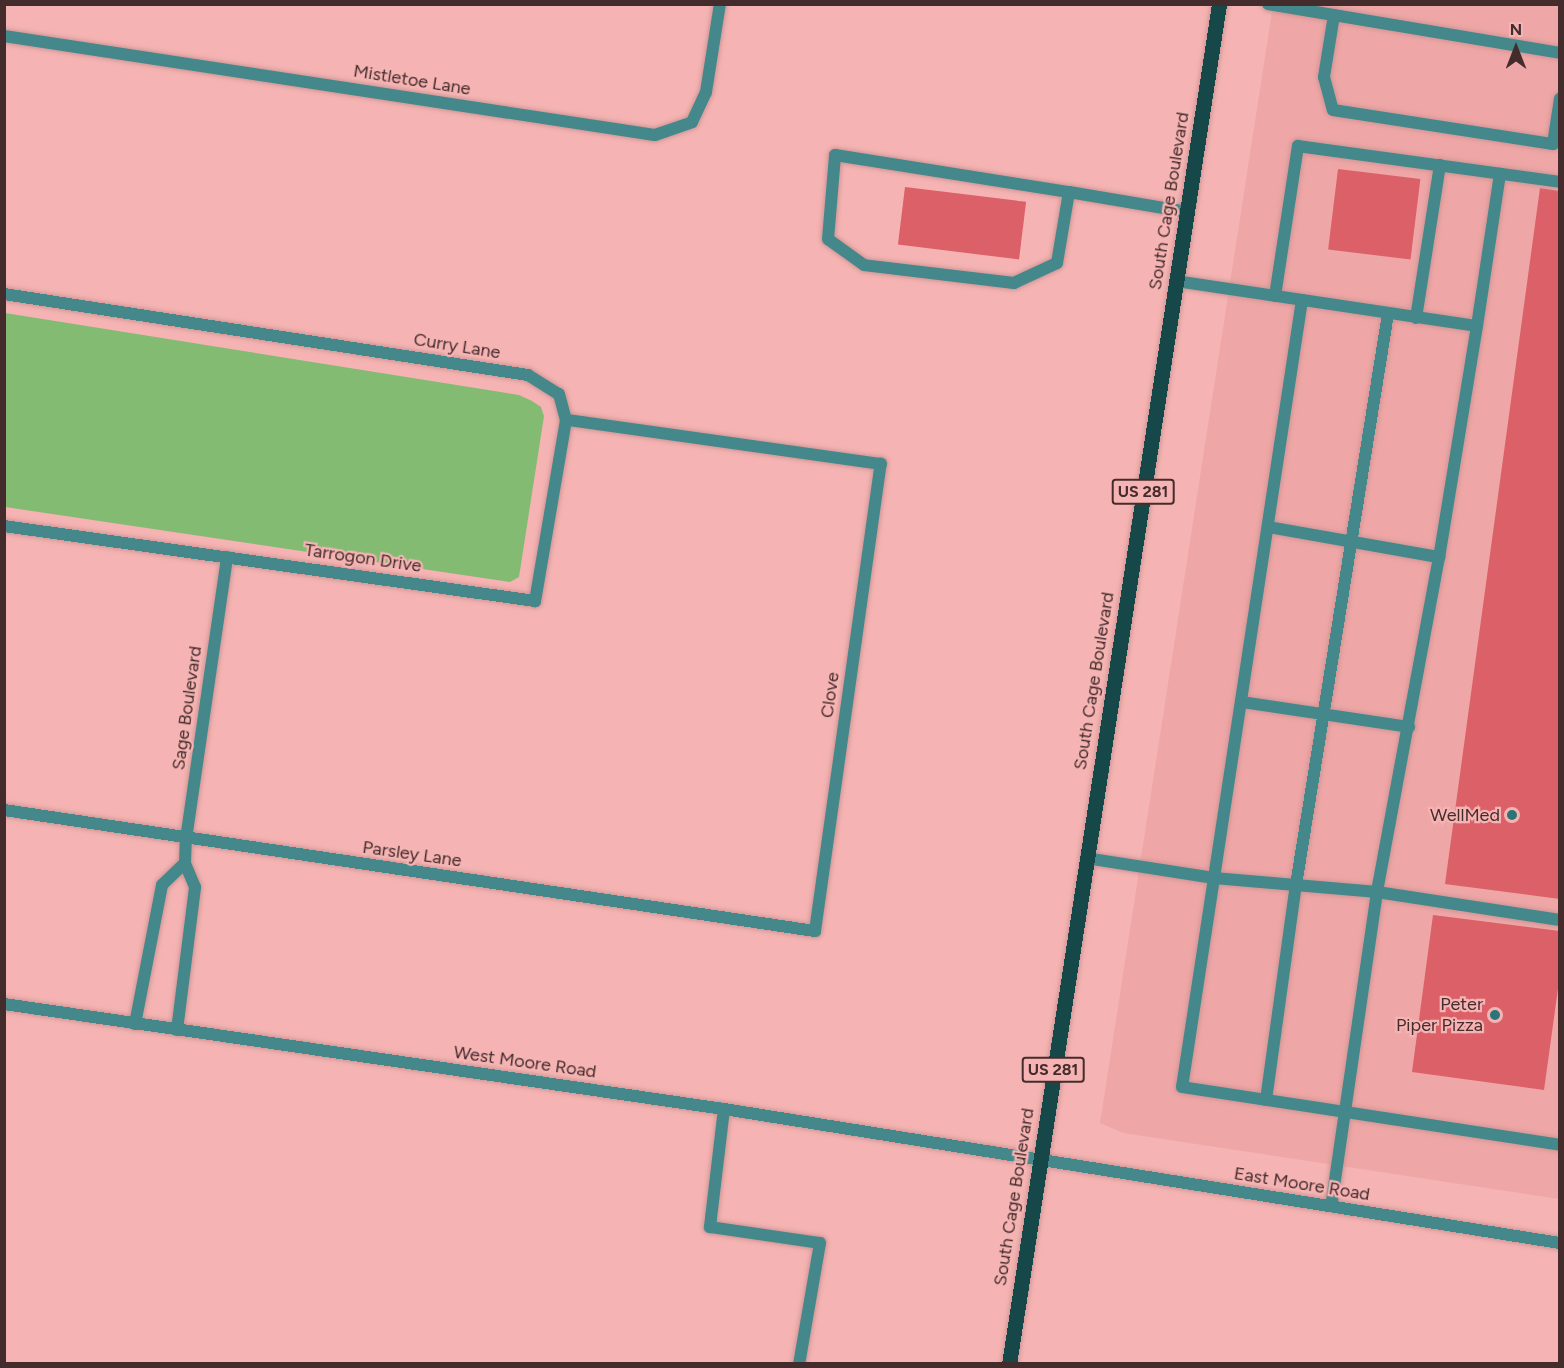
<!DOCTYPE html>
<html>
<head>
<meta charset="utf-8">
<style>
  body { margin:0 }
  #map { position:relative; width:1564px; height:1368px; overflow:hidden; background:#f5b4b3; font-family:Figtree,sans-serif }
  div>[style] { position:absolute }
  .built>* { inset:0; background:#efa6a6 }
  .green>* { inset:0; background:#83bb73 }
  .building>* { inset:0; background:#db6067; transform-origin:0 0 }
  .roads { filter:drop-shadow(0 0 2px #ce9695) drop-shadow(0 0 2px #ce9695) }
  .service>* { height:12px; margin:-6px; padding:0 6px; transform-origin:6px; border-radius:6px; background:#44888b }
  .minor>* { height:12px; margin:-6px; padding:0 6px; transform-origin:6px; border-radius:6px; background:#44888b }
  .tertiary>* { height:12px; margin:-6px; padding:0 6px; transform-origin:6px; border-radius:6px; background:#44888b }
  .primary>* { height:15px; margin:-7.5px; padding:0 7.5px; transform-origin:7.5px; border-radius:7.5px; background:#16484a }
  .dots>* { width:16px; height:16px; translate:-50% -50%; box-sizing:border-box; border:3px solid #f5b4b3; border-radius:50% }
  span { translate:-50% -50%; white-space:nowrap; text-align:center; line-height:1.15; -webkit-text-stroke:4.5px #f5b4b3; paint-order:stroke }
  .shield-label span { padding:2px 4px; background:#f5b4b3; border:2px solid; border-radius:4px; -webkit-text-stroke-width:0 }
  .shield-label { font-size:16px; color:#452c2c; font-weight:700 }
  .street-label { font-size:18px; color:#452c2c }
  .poi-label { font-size:18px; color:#452c2c }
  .right { translate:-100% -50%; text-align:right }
  .frame { position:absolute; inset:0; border:6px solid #452c2c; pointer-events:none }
  .north { position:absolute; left:1486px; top:18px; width:60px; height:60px; -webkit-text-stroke:4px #f5b4b3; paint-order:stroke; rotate:0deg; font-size:16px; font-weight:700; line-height:24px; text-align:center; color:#452c2c }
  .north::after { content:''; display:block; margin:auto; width:21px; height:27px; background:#452c2c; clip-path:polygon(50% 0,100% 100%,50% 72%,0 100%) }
</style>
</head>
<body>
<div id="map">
  <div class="built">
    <i style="clip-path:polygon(1273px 5px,1559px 5px,1559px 1199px,1123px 1133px,1100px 1123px)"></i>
  </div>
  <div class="green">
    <i style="clip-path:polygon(5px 313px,519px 395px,532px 401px,541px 407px,544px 416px,519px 577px,510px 582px,5px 507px)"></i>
  </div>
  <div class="building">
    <i style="left:1338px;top:169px;width:83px;height:81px;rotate:7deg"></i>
    <i style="left:905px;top:187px;width:122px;height:58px;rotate:7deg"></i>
    <i style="clip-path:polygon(1540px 188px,1560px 191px,1560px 899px,1445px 884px)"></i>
    <i style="clip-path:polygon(1433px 915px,1560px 931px,1560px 974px,1544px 1090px,1412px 1072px)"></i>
  </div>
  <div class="roads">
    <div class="service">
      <i style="left:1268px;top:4px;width:296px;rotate:9.5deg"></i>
      <i style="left:1334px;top:15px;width:63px;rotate:99.2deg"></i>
      <i style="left:1324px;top:77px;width:34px;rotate:75deg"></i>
      <i style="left:1333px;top:110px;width:223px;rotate:8.8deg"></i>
      <i style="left:1553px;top:144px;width:46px;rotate:-81.2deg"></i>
      <i style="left:1069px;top:192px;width:72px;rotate:99.6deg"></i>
      <i style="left:1057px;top:263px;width:47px;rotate:155.1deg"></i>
      <i style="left:1014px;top:283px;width:151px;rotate:-173.2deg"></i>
      <i style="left:864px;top:265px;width:44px;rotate:-144.2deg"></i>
      <i style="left:828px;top:239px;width:84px;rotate:-85.2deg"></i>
      <i style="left:835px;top:155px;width:237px;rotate:9deg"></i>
      <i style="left:1069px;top:192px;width:120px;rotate:9.6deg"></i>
      <i style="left:1176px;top:281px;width:304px;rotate:8.5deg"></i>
      <i style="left:1477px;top:326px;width:234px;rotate:99.3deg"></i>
      <i style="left:1439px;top:557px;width:341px;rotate:100.5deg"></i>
      <i style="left:1377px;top:892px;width:317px;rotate:98.3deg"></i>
      <i style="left:1275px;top:296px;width:152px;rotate:-81.3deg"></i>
      <i style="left:1298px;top:146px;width:264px;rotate:7.8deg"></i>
      <i style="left:1302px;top:300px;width:585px;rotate:98.66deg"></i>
      <i style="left:1214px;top:878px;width:164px;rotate:4.9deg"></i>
      <i style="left:1377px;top:892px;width:185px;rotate:8.7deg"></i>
      <i style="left:1416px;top:318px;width:155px;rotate:-81.1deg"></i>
      <i style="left:1477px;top:326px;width:154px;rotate:-81.4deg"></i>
      <i style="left:1268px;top:527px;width:174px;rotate:10deg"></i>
      <i style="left:1242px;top:702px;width:169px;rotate:8.5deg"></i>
      <i style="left:1086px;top:858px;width:130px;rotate:8.9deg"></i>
      <i style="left:1214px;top:878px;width:211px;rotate:98.7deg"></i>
      <i style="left:1182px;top:1087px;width:382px;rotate:8.7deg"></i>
      <i style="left:1266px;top:1100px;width:217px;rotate:-82.1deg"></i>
      <i style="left:1296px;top:885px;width:578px;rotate:-80.85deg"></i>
      <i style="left:724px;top:1109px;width:119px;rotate:96.8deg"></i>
      <i style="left:710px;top:1227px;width:111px;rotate:8.3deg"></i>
      <i style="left:820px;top:1243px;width:123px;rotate:99.8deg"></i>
    </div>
    <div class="minor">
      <i style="left:4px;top:36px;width:658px;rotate:8.65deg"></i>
      <i style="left:655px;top:135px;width:39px;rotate:-19deg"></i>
      <i style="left:692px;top:122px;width:33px;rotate:-65deg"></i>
      <i style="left:706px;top:92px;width:89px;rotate:-81deg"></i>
      <i style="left:4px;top:294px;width:530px;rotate:8.79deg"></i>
      <i style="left:528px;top:375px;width:36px;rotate:32deg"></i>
      <i style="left:559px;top:394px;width:27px;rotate:75deg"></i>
      <i style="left:566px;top:420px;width:184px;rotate:99.7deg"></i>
      <i style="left:535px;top:601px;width:536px;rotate:-171.96deg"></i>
      <i style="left:4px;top:810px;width:820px;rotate:8.49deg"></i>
      <i style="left:815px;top:931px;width:472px;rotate:-82deg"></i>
      <i style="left:881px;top:464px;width:318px;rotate:-172deg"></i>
      <i style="left:135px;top:1024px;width:142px;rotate:-79deg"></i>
      <i style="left:162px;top:885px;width:32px;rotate:-44deg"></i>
      <i style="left:177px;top:1030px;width:144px;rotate:-82.8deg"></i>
      <i style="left:195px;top:887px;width:26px;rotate:-113deg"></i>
      <i style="left:185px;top:863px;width:24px;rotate:-88deg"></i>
      <i style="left:186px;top:839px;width:285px;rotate:-81.7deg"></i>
    </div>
    <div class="tertiary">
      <i style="left:4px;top:1004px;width:728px;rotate:8.3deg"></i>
      <i style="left:724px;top:1109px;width:847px;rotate:9.11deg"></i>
    </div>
    <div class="primary">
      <i style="left:1009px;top:1364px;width:1376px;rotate:-81.22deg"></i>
    </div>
  </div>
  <div class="dots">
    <i style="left:1512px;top:815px;background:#2a7578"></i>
    <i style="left:1495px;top:1015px;background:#2a7578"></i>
  </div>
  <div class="shield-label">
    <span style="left:1143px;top:492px">US 281</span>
    <span style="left:1053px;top:1070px">US 281</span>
  </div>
  <div class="street-label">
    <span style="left:412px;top:80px;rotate:9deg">Mistletoe Lane</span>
    <span style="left:1169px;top:201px;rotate:-81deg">South Cage Boulevard</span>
    <span style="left:457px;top:346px;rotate:9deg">Curry Lane</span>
    <span style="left:363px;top:558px;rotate:8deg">Tarrogon Drive</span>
    <span style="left:1094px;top:681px;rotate:-81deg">South Cage Boulevard</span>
    <span style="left:830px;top:695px;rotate:-82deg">Clove</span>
    <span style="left:187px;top:708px;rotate:-82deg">Sage Boulevard</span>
    <span style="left:412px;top:854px;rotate:8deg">Parsley Lane</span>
    <span style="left:525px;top:1062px;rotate:8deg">West Moore Road</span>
    <span style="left:1302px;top:1184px;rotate:9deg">East Moore Road</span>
    <span style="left:1014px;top:1197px;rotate:-81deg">South Cage Boulevard</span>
  </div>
  <div class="poi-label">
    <span class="right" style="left:1500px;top:815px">WellMed</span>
    <span class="right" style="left:1483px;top:1015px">Peter<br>Piper Pizza</span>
  </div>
  <div class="frame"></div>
  <div class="north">N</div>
</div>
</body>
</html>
